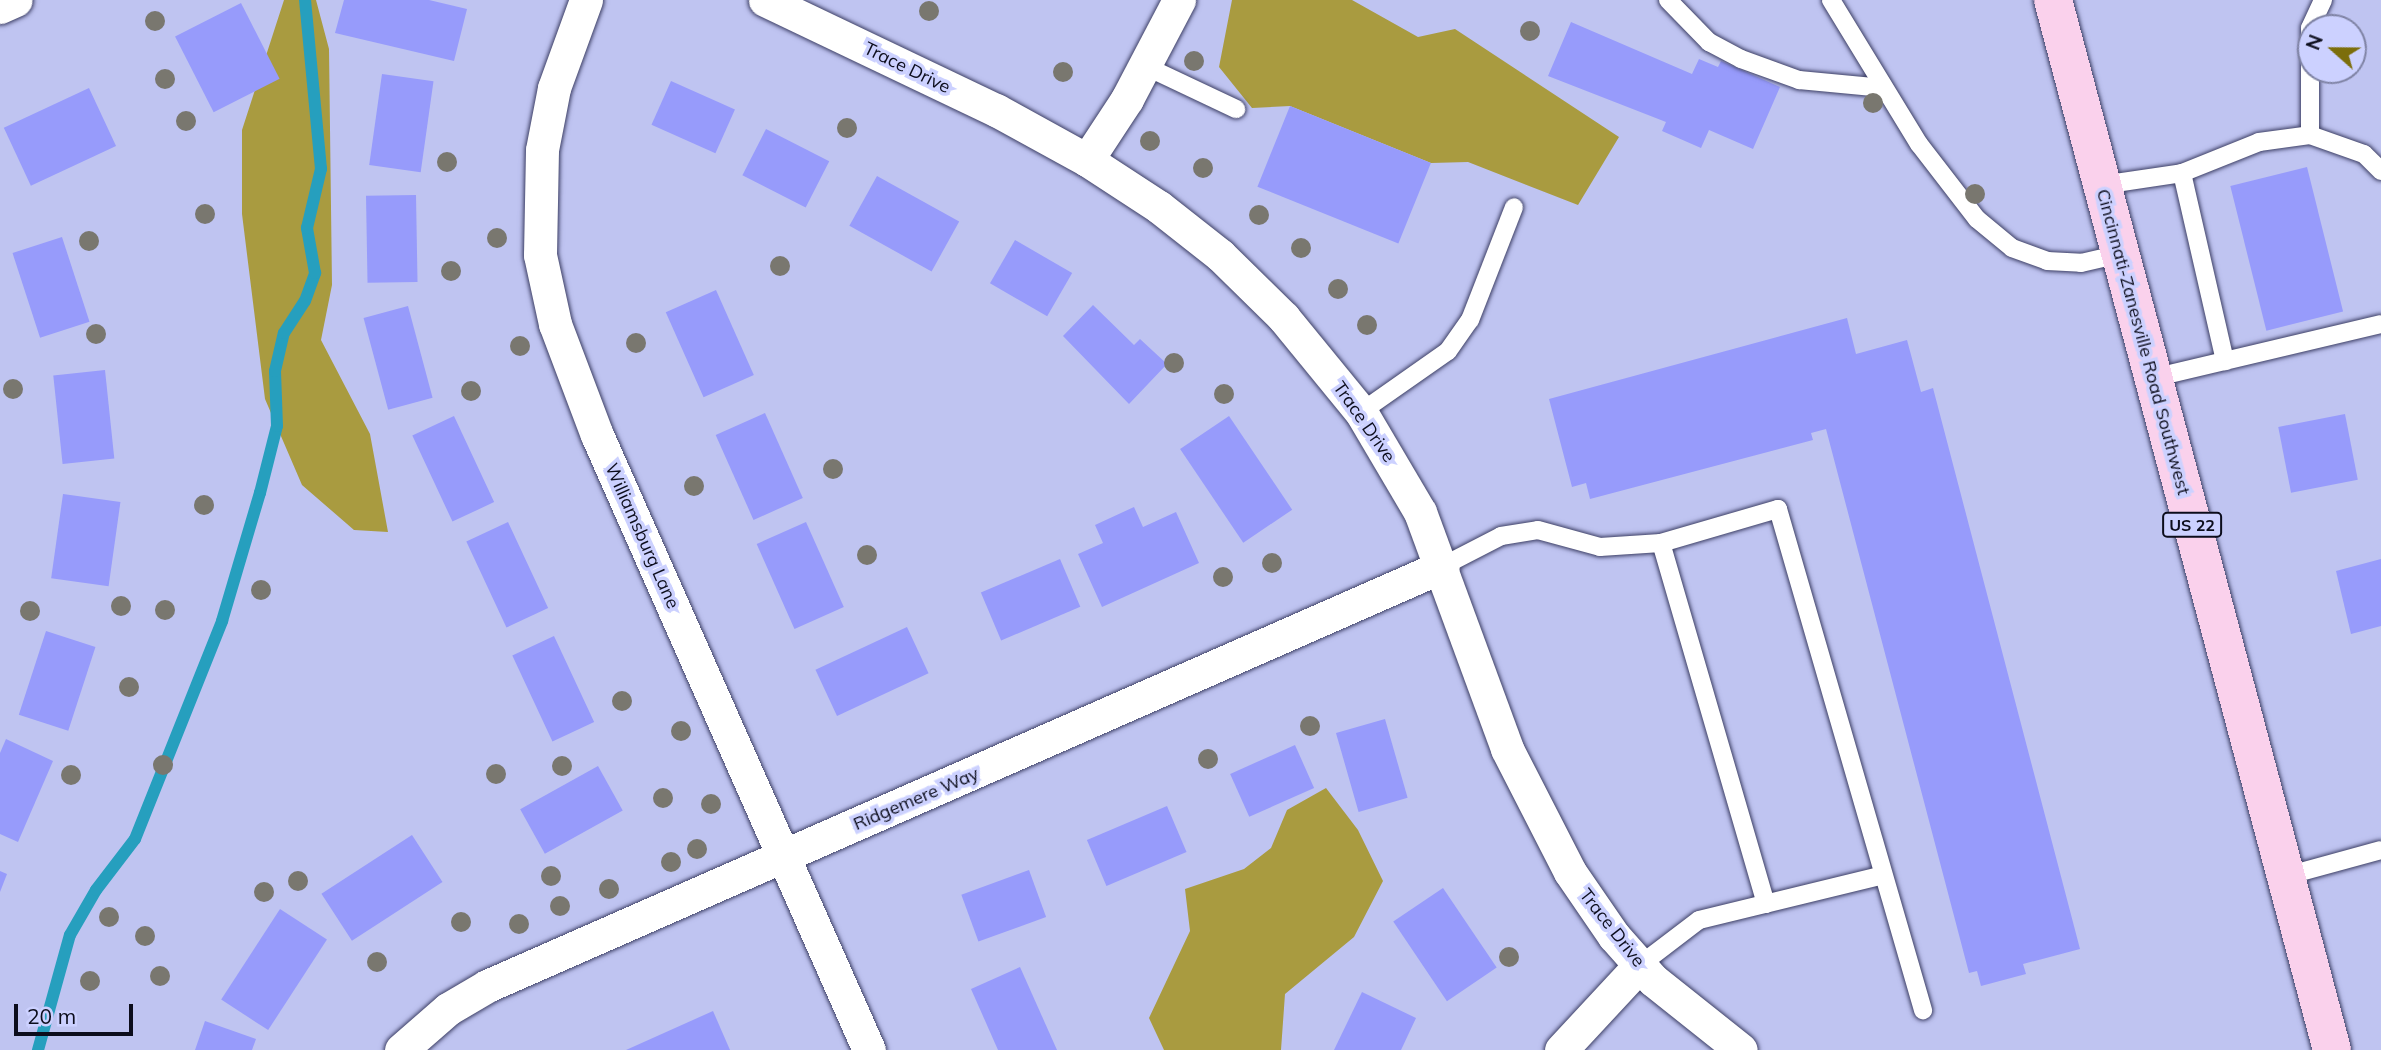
<!DOCTYPE html>
<html>
<head>
<meta charset="utf-8">
<style>
  body { margin:0 }
  #map { position:relative; width:2381px; height:1050px; overflow:hidden; background:#bfc4f1; font-family:Mulish,sans-serif }
  div>[style] { position:absolute }
  .green>* { inset:0; background:#a99b40 }
  .stream>* { height:12px; margin:-6px; padding:0 6px; transform-origin:6px; border-radius:6px; background:#269fbe }
  .building>* { inset:0; background:#979bfb; transform-origin:0 0 }
  .roads { filter:drop-shadow(0 0 2px #3d3f65) drop-shadow(0 0 2px #3d3f65) }
  .lane>* { height:18px; margin:-9px; padding:0 9px; transform-origin:9px; border-radius:9px; background:#fff }
  .street>* { height:33px; margin:-16.5px; padding:0 16.5px; transform-origin:16.5px; border-radius:16.5px; background:#fff }
  .primary>* { height:38px; margin:-19px; padding:0 19px; transform-origin:19px; border-radius:19px; background:#fad1ec }
  .trees>* { width:20px; height:20px; margin:-10px; border-radius:50%; background:#79776f }
  span { translate:-50% -50%; white-space:nowrap; text-align:center; line-height:1.15; -webkit-text-stroke:7px #ccd1ff; paint-order:stroke }
  .shield-label span { padding:2px 5px; background:#ccd1ff; border:2px solid; border-radius:5px; -webkit-text-stroke-width:0 }
  .shield-label { font-size:16px; color:#0c0d1c; font-weight:700 }
  .street-label { font-size:18px; color:#0c0d1c }
  .north { position:absolute; left:2297px; top:14px; width:70px; height:70px; box-sizing:border-box; background:#ccd1ff; border:2px solid #7f83a4; border-radius:50%; rotate:291deg; font-size:19px; font-weight:700; line-height:28px; text-align:center; color:#0c0d1c }
  .north::after { content:''; display:block; margin:auto; width:24px; height:32px; background:#7c6e0b; clip-path:polygon(50% 0,100% 100%,50% 72%,0 100%) }
  .scale { position:absolute; left:14px; top:1004px; width:119px; height:32px; box-sizing:border-box; border:4px solid #0c0d1c; border-top:0; padding-left:9px; font-size:21px; line-height:24px; white-space:nowrap; color:#0c0d1c; -webkit-text-stroke:5px #ccd1ff; paint-order:stroke }
</style>
</head>
<body>
<div id="map">
  <div class="green">
    <i style="clip-path:polygon(284px 0,316px 0,329px 49px,332px 285px,321px 340px,370px 434px,388px 532px,354px 530px,302px 485px,265px 399px,242px 214px,242px 130px)"></i>
    <i style="clip-path:polygon(1232px 0,1352px 0,1418px 37px,1455px 29px,1619px 137px,1578px 205px,1468px 162px,1431px 163px,1290px 106px,1252px 108px,1219px 67px)"></i>
    <i style="clip-path:polygon(1326px 788px,1358px 830px,1383px 881px,1354px 937px,1285px 994px,1281px 1050px,1164px 1050px,1149px 1018px,1190px 931px,1185px 889px,1244px 869px,1271px 848px,1287px 810px)"></i>
  </div>
  <div class="stream">
    <i style="left:38px;top:1050px;width:119px;rotate:-74.5deg"></i>
    <i style="left:70px;top:935px;width:52px;rotate:-60deg"></i>
    <i style="left:96px;top:890px;width:64px;rotate:-52.6deg"></i>
    <i style="left:135px;top:839px;width:235px;rotate:-68.2deg"></i>
    <i style="left:222px;top:621px;width:134px;rotate:-73.5deg"></i>
    <i style="left:260px;top:493px;width:69px;rotate:-75.8deg"></i>
    <i style="left:277px;top:426px;width:55px;rotate:-92.1deg"></i>
    <i style="left:275px;top:371px;width:39px;rotate:-77deg"></i>
    <i style="left:284px;top:333px;width:38px;rotate:-57deg"></i>
    <i style="left:305px;top:301px;width:30px;rotate:-70deg"></i>
    <i style="left:315px;top:273px;width:46px;rotate:-100.1deg"></i>
    <i style="left:307px;top:228px;width:61px;rotate:-76.7deg"></i>
    <i style="left:321px;top:169px;width:170px;rotate:-95.4deg"></i>
  </div>
  <div class="building">
    <i style="clip-path:polygon(344px 0,429px 0,467px 9px,454px 61px,335px 33px)"></i>
    <i style="left:241px;top:3px;width:85px;height:74px;rotate:63deg"></i>
    <i style="clip-path:polygon(1571px 22px,1692px 74px,1699px 59px,1718px 67px,1721px 61px,1780px 87px,1753px 149px,1709px 130px,1701px 148px,1662px 131px,1666px 122px,1548px 76px)"></i>
    <i style="left:382px;top:74px;width:52px;height:92px;rotate:8deg"></i>
    <i style="left:671px;top:81px;width:70px;height:48px;rotate:24deg"></i>
    <i style="left:89px;top:88px;width:64px;height:94px;rotate:65deg"></i>
    <i style="left:1290px;top:106px;width:152px;height:87px;rotate:22deg"></i>
    <i style="left:766px;top:129px;width:71px;height:52px;rotate:27deg"></i>
    <i style="left:2307px;top:167px;width:149px;height:79px;rotate:76deg"></i>
    <i style="left:877px;top:176px;width:94px;height:57px;rotate:29deg"></i>
    <i style="left:416px;top:195px;width:87px;height:50px;rotate:89deg"></i>
    <i style="left:62px;top:237px;width:89px;height:52px;rotate:72deg"></i>
    <i style="left:1015px;top:240px;width:66px;height:50px;rotate:30deg"></i>
    <i style="left:716px;top:290px;width:93px;height:55px;rotate:66deg"></i>
    <i style="clip-path:polygon(1093px 305px,1134px 345px,1140px 339px,1167px 364px,1129px 404px,1063px 336px)"></i>
    <i style="left:408px;top:306px;width:95px;height:46px;rotate:75deg"></i>
    <i style="clip-path:polygon(1847px 318px,1856px 354px,1907px 340px,1921px 392px,1933px 388px,2080px 949px,2023px 964px,2026px 974px,1981px 986px,1977px 971px,1969px 973px,1826px 429px,1811px 433px,1813px 440px,1590px 499px,1586px 483px,1572px 487px,1549px 399px)"></i>
    <i style="left:105px;top:370px;width:89px;height:52px;rotate:84deg"></i>
    <i style="left:765px;top:413px;width:93px;height:54px;rotate:66deg"></i>
    <i style="left:2345px;top:414px;width:67px;height:68px;rotate:79deg"></i>
    <i style="left:454px;top:416px;width:95px;height:46px;rotate:65deg"></i>
    <i style="left:1229px;top:416px;width:113px;height:59px;rotate:56deg"></i>
    <i style="left:63px;top:494px;width:58px;height:85px;rotate:8deg"></i>
    <i style="clip-path:polygon(1134px 507px,1143px 527px,1176px 512px,1199px 563px,1102px 607px,1078px 554px,1103px 543px,1095px 525px)"></i>
    <i style="left:508px;top:522px;width:95px;height:46px;rotate:65deg"></i>
    <i style="left:806px;top:522px;width:93px;height:54px;rotate:66deg"></i>
    <i style="left:1060px;top:559px;width:52px;height:86px;rotate:67deg"></i>
    <i style="clip-path:polygon(2381px 559px,2381px 626px,2351px 634px,2336px 571px)"></i>
    <i style="left:907px;top:627px;width:51px;height:101px;rotate:65deg"></i>
    <i style="left:46px;top:631px;width:52px;height:88px;rotate:18deg"></i>
    <i style="left:554px;top:636px;width:95px;height:46px;rotate:65deg"></i>
    <i style="left:1385px;top:719px;width:82px;height:51px;rotate:74deg"></i>
    <i style="clip-path:polygon(6px 739px,53px 761px,18px 842px,0 834px,0 753px)"></i>
    <i style="left:1295px;top:745px;width:47px;height:71px;rotate:66deg"></i>
    <i style="left:598px;top:766px;width:51px;height:89px;rotate:61deg"></i>
    <i style="left:1167px;top:806px;width:50px;height:87px;rotate:67deg"></i>
    <i style="left:412px;top:835px;width:56px;height:108px;rotate:57deg"></i>
    <i style="left:1029px;top:870px;width:50px;height:72px;rotate:70deg"></i>
    <i style="clip-path:polygon(0 871px,7px 874px,0 892px)"></i>
    <i style="left:1443px;top:888px;width:96px;height:60px;rotate:56deg"></i>
    <i style="left:280px;top:909px;width:56px;height:108px;rotate:33deg"></i>
    <i style="clip-path:polygon(1020px 967px,1057px 1050px,998px 1050px,971px 989px)"></i>
    <i style="clip-path:polygon(1362px 992px,1416px 1018px,1401px 1050px,1334px 1050px)"></i>
    <i style="clip-path:polygon(713px 1011px,730px 1050px,626px 1050px)"></i>
    <i style="clip-path:polygon(205px 1021px,256px 1039px,252px 1050px,195px 1050px)"></i>
  </div>
  <div class="roads">
    <div class="lane">
      <i style="left:1668px;top:0;width:59px;rotate:45.7deg"></i>
      <i style="left:1709px;top:42px;width:36px;rotate:28deg"></i>
      <i style="left:1741px;top:59px;width:62px;rotate:19.9deg"></i>
      <i style="left:1799px;top:80px;width:85px;rotate:5.4deg"></i>
      <i style="left:1831px;top:0;width:169px;rotate:58.6deg"></i>
      <i style="left:1919px;top:144px;width:95px;rotate:52.3deg"></i>
      <i style="left:1977px;top:219px;width:45px;rotate:39.6deg"></i>
      <i style="left:2012px;top:248px;width:37px;rotate:20deg"></i>
      <i style="left:2047px;top:261px;width:34px;rotate:3deg"></i>
      <i style="left:2081px;top:263px;width:39px;rotate:-13deg"></i>
      <i style="left:1145px;top:66px;width:101px;rotate:25.3deg"></i>
      <i style="left:2310px;top:135px;width:57px;rotate:19.4deg"></i>
      <i style="left:2364px;top:154px;width:24px;rotate:45deg"></i>
      <i style="left:2182px;top:173px;width:193px;rotate:77.1deg"></i>
      <i style="left:2102px;top:185px;width:81px;rotate:-8.5deg"></i>
      <i style="left:2182px;top:173px;width:83px;rotate:-21.9deg"></i>
      <i style="left:2259px;top:142px;width:51px;rotate:-7.8deg"></i>
      <i style="left:2310px;top:135px;width:107px;rotate:-90deg"></i>
      <i style="left:2310px;top:28px;width:31px;rotate:-65deg"></i>
      <i style="left:2153px;top:378px;width:234px;rotate:-13.3deg"></i>
      <i style="left:1361px;top:412px;width:106px;rotate:-35deg"></i>
      <i style="left:1448px;top:351px;width:38px;rotate:-55deg"></i>
      <i style="left:1470px;top:320px;width:121px;rotate:-68.7deg"></i>
      <i style="left:1443px;top:566px;width:65px;rotate:-27.3deg"></i>
      <i style="left:1501px;top:536px;width:37px;rotate:-9deg"></i>
      <i style="left:1538px;top:530px;width:64px;rotate:15.3deg"></i>
      <i style="left:1600px;top:547px;width:61px;rotate:-3.8deg"></i>
      <i style="left:2286px;top:876px;width:98px;rotate:-15.3deg"></i>
      <i style="left:1766px;top:904px;width:376px;rotate:-106.2deg"></i>
      <i style="left:1661px;top:543px;width:122px;rotate:-16.2deg"></i>
      <i style="left:1778px;top:509px;width:522px;rotate:73.86deg"></i>
      <i style="left:1640px;top:965px;width:74px;rotate:-37.3deg"></i>
      <i style="left:1699px;top:920px;width:189px;rotate:-13.7deg"></i>
    </div>
    <div class="street">
      <i style="left:586px;top:0;width:94px;rotate:110deg"></i>
      <i style="left:554px;top:88px;width:63px;rotate:101deg"></i>
      <i style="left:542px;top:150px;width:105px;rotate:91.1deg"></i>
      <i style="left:540px;top:255px;width:71px;rotate:77.7deg"></i>
      <i style="left:555px;top:324px;width:119px;rotate:69.3deg"></i>
      <i style="left:597px;top:435px;width:672px;rotate:66.14deg"></i>
      <i style="left:765px;top:0;width:256px;rotate:25.5deg"></i>
      <i style="left:996px;top:110px;width:104px;rotate:28.8deg"></i>
      <i style="left:1087px;top:160px;width:86px;rotate:33.1deg"></i>
      <i style="left:1159px;top:207px;width:78px;rotate:38.2deg"></i>
      <i style="left:1220px;top:255px;width:90px;rotate:44.5deg"></i>
      <i style="left:1284px;top:318px;width:122px;rotate:50.7deg"></i>
      <i style="left:1361px;top:412px;width:116px;rotate:59.5deg"></i>
      <i style="left:1420px;top:512px;width:252px;rotate:69.8deg"></i>
      <i style="left:1507px;top:749px;width:138px;rotate:62.9deg"></i>
      <i style="left:1570px;top:872px;width:78px;rotate:55.5deg"></i>
      <i style="left:1614px;top:936px;width:59px;rotate:48.4deg"></i>
      <i style="left:1653px;top:980px;width:112px;rotate:38.5deg"></i>
      <i style="left:0;top:7px;width:17px;rotate:-24deg"></i>
      <i style="left:1087px;top:160px;width:73px;rotate:-56.7deg"></i>
      <i style="left:1127px;top:99px;width:112px;rotate:-62.3deg"></i>
      <i style="left:401px;top:1050px;width:62px;rotate:-41.1deg"></i>
      <i style="left:448px;top:1009px;width:45px;rotate:-30.5deg"></i>
      <i style="left:487px;top:986px;width:1044px;rotate:-23.72deg"></i>
      <i style="left:1561px;top:1050px;width:116px;rotate:-47.1deg"></i>
    </div>
    <div class="primary">
      <i style="left:2053px;top:0;width:1086px;rotate:75.12deg"></i>
    </div>
  </div>
  <div class="trees">
    <i style="left:929px;top:11px"></i>
    <i style="left:155px;top:21px"></i>
    <i style="left:1530px;top:31px"></i>
    <i style="left:1194px;top:61px"></i>
    <i style="left:1063px;top:72px"></i>
    <i style="left:165px;top:79px"></i>
    <i style="left:1873px;top:103px"></i>
    <i style="left:186px;top:121px"></i>
    <i style="left:847px;top:128px"></i>
    <i style="left:1150px;top:141px"></i>
    <i style="left:447px;top:162px"></i>
    <i style="left:1203px;top:168px"></i>
    <i style="left:1975px;top:194px"></i>
    <i style="left:205px;top:214px"></i>
    <i style="left:1259px;top:215px"></i>
    <i style="left:497px;top:238px"></i>
    <i style="left:89px;top:241px"></i>
    <i style="left:1301px;top:248px"></i>
    <i style="left:780px;top:266px"></i>
    <i style="left:451px;top:271px"></i>
    <i style="left:1338px;top:289px"></i>
    <i style="left:1367px;top:325px"></i>
    <i style="left:96px;top:334px"></i>
    <i style="left:636px;top:343px"></i>
    <i style="left:520px;top:346px"></i>
    <i style="left:1174px;top:363px"></i>
    <i style="left:13px;top:389px"></i>
    <i style="left:471px;top:391px"></i>
    <i style="left:1224px;top:394px"></i>
    <i style="left:833px;top:469px"></i>
    <i style="left:694px;top:486px"></i>
    <i style="left:204px;top:505px"></i>
    <i style="left:867px;top:555px"></i>
    <i style="left:1272px;top:563px"></i>
    <i style="left:1223px;top:577px"></i>
    <i style="left:261px;top:590px"></i>
    <i style="left:121px;top:606px"></i>
    <i style="left:165px;top:610px"></i>
    <i style="left:30px;top:611px"></i>
    <i style="left:129px;top:687px"></i>
    <i style="left:622px;top:701px"></i>
    <i style="left:1310px;top:726px"></i>
    <i style="left:681px;top:731px"></i>
    <i style="left:1208px;top:759px"></i>
    <i style="left:163px;top:765px"></i>
    <i style="left:562px;top:766px"></i>
    <i style="left:496px;top:774px"></i>
    <i style="left:71px;top:775px"></i>
    <i style="left:663px;top:798px"></i>
    <i style="left:711px;top:804px"></i>
    <i style="left:697px;top:849px"></i>
    <i style="left:671px;top:862px"></i>
    <i style="left:551px;top:876px"></i>
    <i style="left:298px;top:881px"></i>
    <i style="left:609px;top:889px"></i>
    <i style="left:264px;top:892px"></i>
    <i style="left:560px;top:906px"></i>
    <i style="left:109px;top:917px"></i>
    <i style="left:461px;top:922px"></i>
    <i style="left:519px;top:924px"></i>
    <i style="left:145px;top:936px"></i>
    <i style="left:1509px;top:957px"></i>
    <i style="left:377px;top:962px"></i>
    <i style="left:160px;top:976px"></i>
    <i style="left:90px;top:981px"></i>
  </div>
  <div class="shield-label">
    <span style="left:2192px;top:525px">US 22</span>
  </div>
  <div class="street-label">
    <span style="left:907px;top:68px;rotate:26deg">Trace Drive</span>
    <span style="left:2143px;top:342px;rotate:75deg">Cincinnati-Zanesville Road Southwest</span>
    <span style="left:1364px;top:422px;rotate:55deg">Trace Drive</span>
    <span style="left:642px;top:536px;rotate:66deg">Williamsburg Lane</span>
    <span style="left:916px;top:799px;rotate:-23deg">Ridgemere Way</span>
    <span style="left:1612px;top:928px;rotate:52deg">Trace Drive</span>
  </div>
  <div class="north">N</div>
  <div class="scale">20 m</div>
</div>
</body>
</html>
